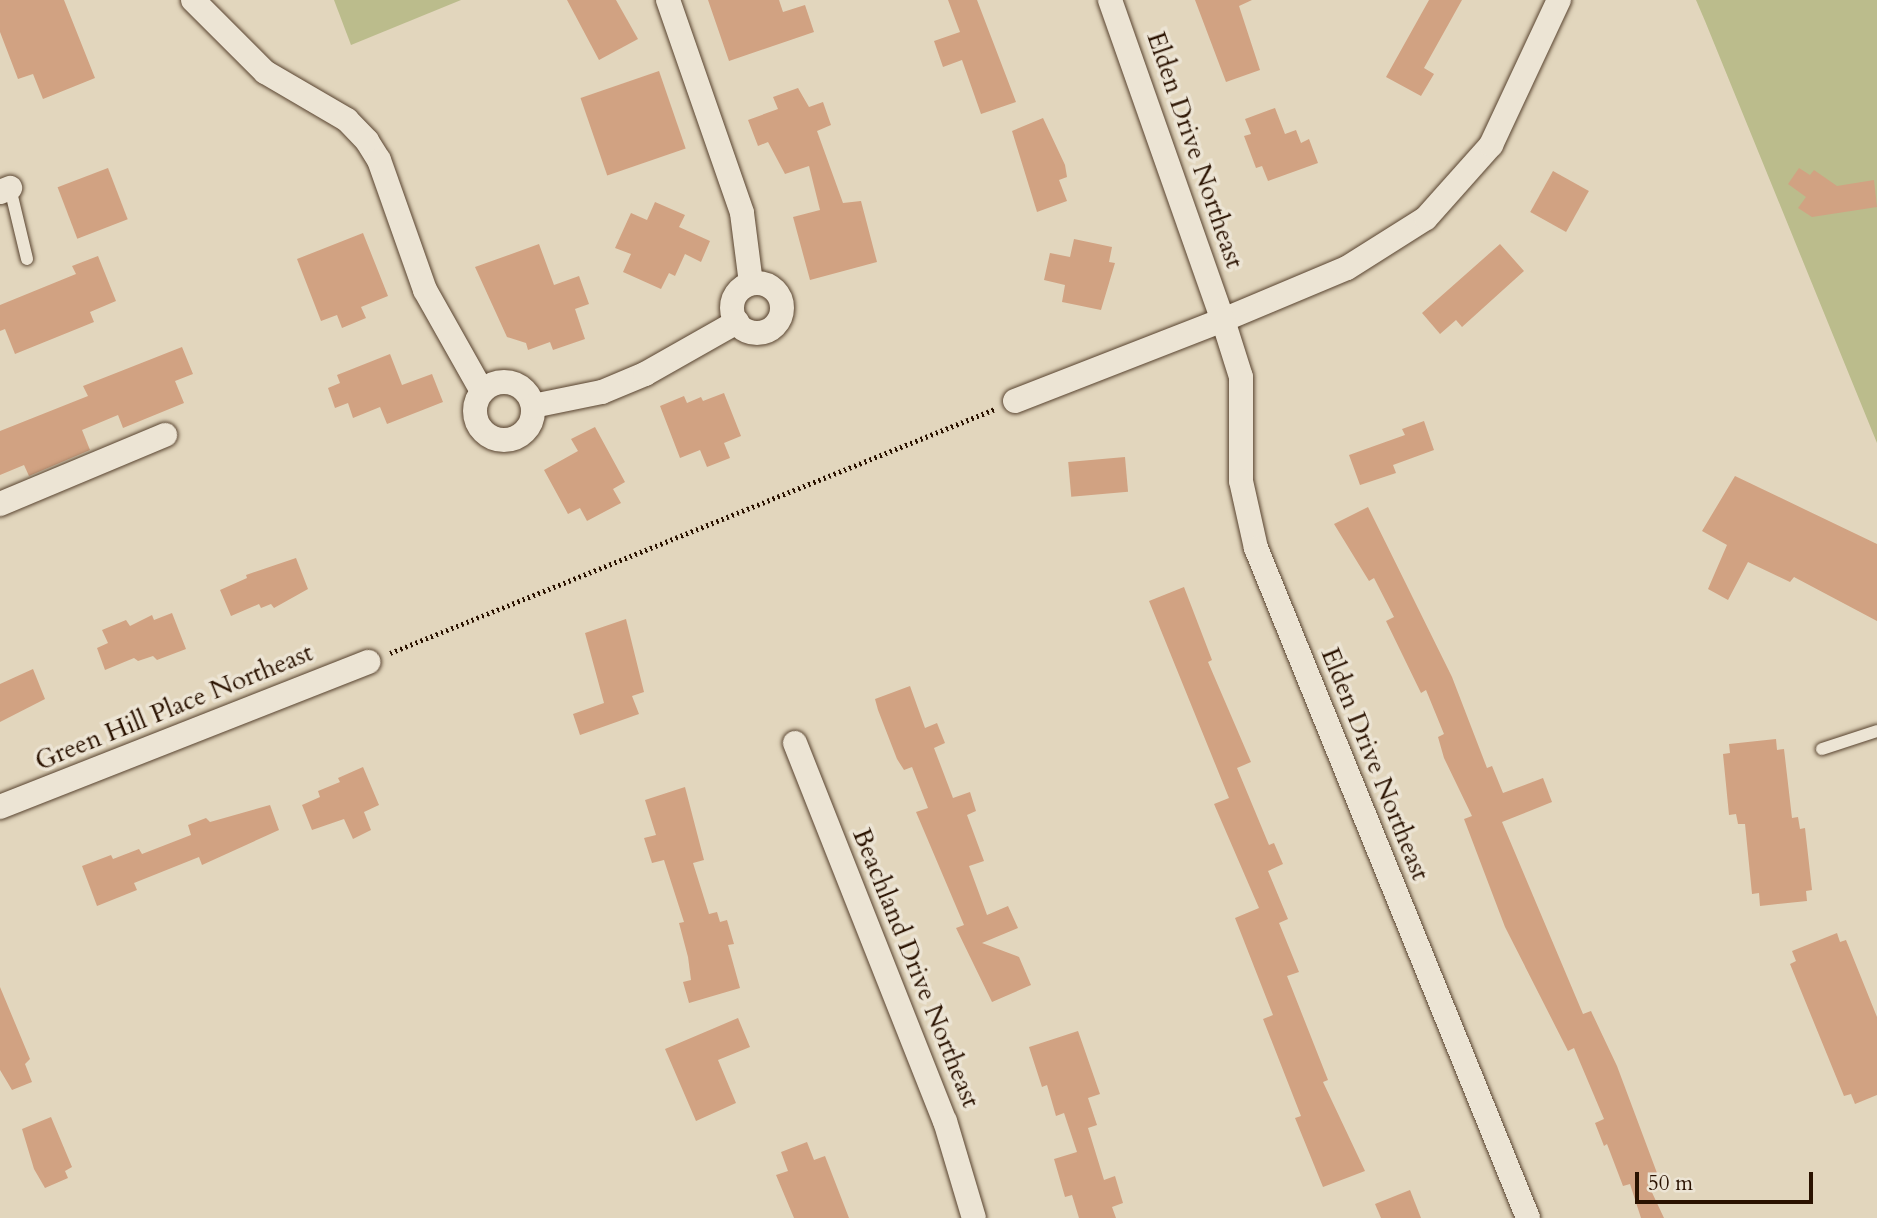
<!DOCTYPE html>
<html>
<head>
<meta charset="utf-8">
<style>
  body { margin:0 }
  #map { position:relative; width:1877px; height:1218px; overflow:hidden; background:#e2d6bd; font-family:Cardo,serif }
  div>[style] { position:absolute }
  .green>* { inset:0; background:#bbbc8c }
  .building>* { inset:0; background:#d1a282; transform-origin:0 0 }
  .path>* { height:4.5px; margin-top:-2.25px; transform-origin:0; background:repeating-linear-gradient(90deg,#2a1200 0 2px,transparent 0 5.5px) }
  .roads { filter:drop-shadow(0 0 2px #58432f) drop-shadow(0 0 2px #58432f) }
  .lane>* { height:12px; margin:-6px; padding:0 6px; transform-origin:6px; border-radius:6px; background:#ece4d4 }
  .street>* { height:24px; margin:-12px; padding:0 12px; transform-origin:12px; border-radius:12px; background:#ece4d4 }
  .street>.ring { margin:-12px; padding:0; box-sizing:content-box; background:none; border:24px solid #ece4d4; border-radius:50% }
  span { translate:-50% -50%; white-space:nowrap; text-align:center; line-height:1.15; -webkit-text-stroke:7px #ece4d4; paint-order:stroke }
  .street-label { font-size:26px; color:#2a1200 }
  .scale { position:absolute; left:1635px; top:1172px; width:178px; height:32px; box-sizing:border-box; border:4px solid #2a1200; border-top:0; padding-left:9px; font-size:21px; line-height:24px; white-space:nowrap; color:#2a1200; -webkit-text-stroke:5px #ece4d4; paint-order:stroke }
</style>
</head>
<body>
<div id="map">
  <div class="green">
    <i style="clip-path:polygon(334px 0,461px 0,351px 45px)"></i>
    <i style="clip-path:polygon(1696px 0,1877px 0,1877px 443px,1705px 21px)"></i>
  </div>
  <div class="building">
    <i style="clip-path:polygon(0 0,64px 0,95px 78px,43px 99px,33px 74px,18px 79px,0 32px)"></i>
    <i style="clip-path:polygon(567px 0,616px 0,638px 39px,599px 60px)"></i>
    <i style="clip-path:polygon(708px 0,779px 0,783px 12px,805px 5px,814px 32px,729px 61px)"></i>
    <i style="clip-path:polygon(948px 0,977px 0,1016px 102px,981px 114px,962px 60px,943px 67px,934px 41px,960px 32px)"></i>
    <i style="clip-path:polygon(1195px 0,1252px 0,1239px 6px,1260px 70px,1226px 82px)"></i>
    <i style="clip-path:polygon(1429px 0,1462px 0,1424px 68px,1434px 74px,1421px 96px,1386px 77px)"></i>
    <i style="left:659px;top:71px;width:82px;height:83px;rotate:71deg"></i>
    <i style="clip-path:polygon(798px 88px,809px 107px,823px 102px,831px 125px,817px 131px,843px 203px,861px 201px,877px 262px,810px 280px,793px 217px,820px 210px,809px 166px,785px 174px,768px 142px,758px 146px,748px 120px,778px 109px,773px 97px)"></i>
    <i style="clip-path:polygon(1275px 108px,1285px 134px,1296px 130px,1301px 143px,1309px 139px,1318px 163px,1268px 181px,1262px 166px,1256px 168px,1244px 136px,1251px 134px,1245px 119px)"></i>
    <i style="clip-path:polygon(1043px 118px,1065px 165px,1067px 177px,1059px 180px,1067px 201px,1037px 212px,1012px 131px)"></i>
    <i style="left:108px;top:168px;width:55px;height:54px;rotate:69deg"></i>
    <i style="clip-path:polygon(1799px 168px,1810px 175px,1814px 170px,1837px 186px,1874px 180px,1877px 207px,1812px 217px,1798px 208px,1806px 197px,1788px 184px)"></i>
    <i style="left:1553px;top:171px;width:41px;height:47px;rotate:29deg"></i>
    <i style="clip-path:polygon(655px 202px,685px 215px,679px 227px,710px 241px,701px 262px,685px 254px,675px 276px,669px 273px,661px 289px,623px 272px,631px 254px,615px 248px,631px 213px,647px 220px)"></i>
    <i style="clip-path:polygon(363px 233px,388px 296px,361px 307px,366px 318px,342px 328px,337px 315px,321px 321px,297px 259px)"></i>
    <i style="clip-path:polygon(1074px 239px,1112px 247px,1109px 262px,1115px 263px,1101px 310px,1062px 302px,1065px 285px,1044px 280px,1050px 253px,1070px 257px)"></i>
    <i style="clip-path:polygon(539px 244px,554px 285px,579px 276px,589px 304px,575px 309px,585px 339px,553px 350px,550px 342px,528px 350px,526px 343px,507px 337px,475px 267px)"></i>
    <i style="clip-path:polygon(1500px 244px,1524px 271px,1462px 327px,1456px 320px,1440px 334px,1422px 313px)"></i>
    <i style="clip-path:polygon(98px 256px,116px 301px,90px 312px,94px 322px,15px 354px,5px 329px,0 331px,0 305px,76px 274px,72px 266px)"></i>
    <i style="clip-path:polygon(182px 347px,193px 374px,175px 381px,184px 403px,123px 428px,118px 415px,82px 430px,90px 450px,29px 476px,24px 465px,0 475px,0 431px,88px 396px,83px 386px)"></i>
    <i style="clip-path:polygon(390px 354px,402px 385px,432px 374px,443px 402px,387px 424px,380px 407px,353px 418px,348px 403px,335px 408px,328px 388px,340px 383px,337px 375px)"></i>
    <i style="clip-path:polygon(724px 393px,741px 436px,724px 443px,730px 458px,707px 467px,700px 450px,680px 458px,660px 406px,684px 396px,687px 403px,701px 397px,703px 401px)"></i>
    <i style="clip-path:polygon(1424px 421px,1434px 450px,1393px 465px,1396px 473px,1360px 485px,1349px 455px,1405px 435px,1402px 429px)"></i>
    <i style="clip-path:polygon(595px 427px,625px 482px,613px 489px,621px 503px,587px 521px,580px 508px,568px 514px,544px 470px,578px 451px,571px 439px)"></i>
    <i style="left:1125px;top:457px;width:35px;height:57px;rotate:85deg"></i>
    <i style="clip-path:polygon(1735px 476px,1877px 544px,1877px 621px,1794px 577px,1790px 582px,1748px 562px,1728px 600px,1708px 589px,1727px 545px,1702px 531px)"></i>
    <i style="clip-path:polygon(1368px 507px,1452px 677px,1487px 768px,1492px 766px,1503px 793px,1543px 778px,1552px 802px,1502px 822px,1583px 1014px,1591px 1011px,1617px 1066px,1657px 1173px,1648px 1184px,1664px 1218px,1641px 1218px,1630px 1184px,1623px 1186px,1607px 1144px,1604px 1146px,1595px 1123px,1604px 1119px,1574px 1048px,1568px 1051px,1505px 927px,1464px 819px,1472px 816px,1444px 758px,1438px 737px,1444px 734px,1426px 690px,1421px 693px,1386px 621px,1394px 617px,1374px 578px,1369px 581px,1334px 524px)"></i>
    <i style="clip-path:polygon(296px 558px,308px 589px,274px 608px,271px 604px,261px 608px,259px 604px,231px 616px,220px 590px,247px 578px,246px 575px)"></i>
    <i style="clip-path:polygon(1184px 587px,1212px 660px,1208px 662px,1251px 762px,1237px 768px,1269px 845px,1274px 843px,1283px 864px,1268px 871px,1288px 919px,1279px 923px,1299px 972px,1287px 976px,1328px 1080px,1323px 1082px,1365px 1171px,1323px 1187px,1295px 1118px,1301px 1116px,1263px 1019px,1273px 1015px,1235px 918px,1259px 908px,1214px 804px,1229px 798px,1149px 601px)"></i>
    <i style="clip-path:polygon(172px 613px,186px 649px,157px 660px,153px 656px,138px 661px,134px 658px,105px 670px,97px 648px,108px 643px,102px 630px,126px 620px,130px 626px,152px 615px,154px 620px)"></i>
    <i style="clip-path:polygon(626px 619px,644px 692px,632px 696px,639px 714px,580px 735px,573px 714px,604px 703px,585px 633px)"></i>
    <i style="clip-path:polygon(33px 669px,45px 699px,0 722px,0 684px)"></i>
    <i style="clip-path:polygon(910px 686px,925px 728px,937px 723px,945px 743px,934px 748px,953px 798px,970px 792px,976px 811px,967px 815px,984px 861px,969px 866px,987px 915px,1008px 906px,1018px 928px,982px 943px,1019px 957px,1031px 985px,992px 1002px,956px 928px,964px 925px,916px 812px,928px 808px,912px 767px,904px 770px,897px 759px,878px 710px,875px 699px)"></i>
    <i style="clip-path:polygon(1776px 739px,1777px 750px,1784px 749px,1792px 818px,1798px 817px,1800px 829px,1805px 828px,1812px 890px,1806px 891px,1807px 901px,1760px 906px,1759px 893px,1752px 894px,1745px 824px,1738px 824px,1736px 814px,1729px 815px,1723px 754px,1730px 753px,1729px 744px)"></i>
    <i style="clip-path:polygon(363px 767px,379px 805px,364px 812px,371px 830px,353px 839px,344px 819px,312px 830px,302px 805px,320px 797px,318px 791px,340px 782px,338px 778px)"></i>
    <i style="clip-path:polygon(685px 787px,704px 860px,693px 863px,709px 914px,717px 912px,720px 922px,727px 920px,734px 944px,728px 945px,740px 988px,689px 1003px,683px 982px,691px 980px,688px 957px,679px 923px,684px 922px,664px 860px,652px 863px,644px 838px,656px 835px,645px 800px)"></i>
    <i style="clip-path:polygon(270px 805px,279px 830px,202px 865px,199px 857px,134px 883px,137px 890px,97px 906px,82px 866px,111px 855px,113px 859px,139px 849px,142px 854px,191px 835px,188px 825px,206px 818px,210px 822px)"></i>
    <i style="clip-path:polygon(1837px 933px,1840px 942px,1846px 940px,1877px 1017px,1877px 1095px,1855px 1104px,1851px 1094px,1844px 1096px,1790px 964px,1796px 961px,1792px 951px)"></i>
    <i style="clip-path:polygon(0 987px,30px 1059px,25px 1064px,32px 1082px,12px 1090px,0 1070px)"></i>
    <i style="clip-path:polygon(738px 1018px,750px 1047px,718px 1060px,736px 1103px,696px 1121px,665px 1049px)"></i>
    <i style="clip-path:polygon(1078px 1031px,1100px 1094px,1088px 1098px,1097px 1125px,1088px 1128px,1104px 1180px,1115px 1176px,1123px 1203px,1112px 1207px,1116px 1218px,1079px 1218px,1072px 1195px,1065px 1197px,1054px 1159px,1077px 1152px,1064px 1113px,1056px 1116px,1047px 1085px,1042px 1087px,1029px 1047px)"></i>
    <i style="clip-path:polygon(51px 1117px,72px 1167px,65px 1171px,68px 1178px,45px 1188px,34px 1169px,22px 1129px)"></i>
    <i style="clip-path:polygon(807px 1142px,814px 1160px,825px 1156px,849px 1218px,794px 1218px,776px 1175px,788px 1171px,781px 1152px)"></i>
    <i style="clip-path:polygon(1410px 1190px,1421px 1218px,1381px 1218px,1375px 1204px)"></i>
  </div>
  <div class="path">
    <i style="left:390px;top:653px;width:652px;rotate:-21.96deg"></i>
  </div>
  <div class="roads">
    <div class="lane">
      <i style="left:10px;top:188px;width:73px;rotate:76.5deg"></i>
      <i style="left:1822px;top:749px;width:58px;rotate:-18.1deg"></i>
    </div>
    <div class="street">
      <i style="left:193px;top:0;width:102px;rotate:45deg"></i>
      <i style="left:265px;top:72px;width:95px;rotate:30.3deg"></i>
      <i style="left:347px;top:120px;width:29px;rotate:46deg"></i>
      <i style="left:367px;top:141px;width:22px;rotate:58deg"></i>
      <i style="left:379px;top:160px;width:138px;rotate:70.5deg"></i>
      <i style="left:425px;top:290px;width:116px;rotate:60.6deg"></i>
      <i style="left:668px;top:0;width:225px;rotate:70.8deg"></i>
      <i style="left:742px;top:213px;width:71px;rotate:82.7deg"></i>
      <i style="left:1110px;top:0;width:339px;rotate:70.6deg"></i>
      <i style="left:1223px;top:320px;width:134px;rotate:-22.8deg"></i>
      <i style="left:1347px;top:268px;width:93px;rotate:-32.3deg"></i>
      <i style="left:1426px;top:218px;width:98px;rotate:-48.3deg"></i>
      <i style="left:1491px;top:145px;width:160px;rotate:-64.9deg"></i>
      <i style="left:0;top:192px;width:11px;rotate:-22deg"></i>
      <i class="ring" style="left:732px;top:283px;width:26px;height:26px"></i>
      <i class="ring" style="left:475px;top:382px;width:34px;height:34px"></i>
      <i style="left:1015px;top:401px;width:223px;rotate:-21.3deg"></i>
      <i style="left:1223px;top:320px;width:60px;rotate:72.5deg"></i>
      <i style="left:1241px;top:377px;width:104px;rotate:90deg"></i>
      <i style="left:1241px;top:481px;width:69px;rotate:77.4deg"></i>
      <i style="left:1256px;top:548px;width:723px;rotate:67.9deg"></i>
      <i style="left:533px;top:406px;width:70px;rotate:-11.5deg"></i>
      <i style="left:602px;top:392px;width:47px;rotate:-22.7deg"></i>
      <i style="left:645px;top:374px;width:106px;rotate:-29.5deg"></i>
      <i style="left:0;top:504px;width:179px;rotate:-22.7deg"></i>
      <i style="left:795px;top:743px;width:407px;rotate:68.4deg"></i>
      <i style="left:945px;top:1121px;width:101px;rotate:73.4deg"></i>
      <i style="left:0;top:807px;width:396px;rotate:-21.5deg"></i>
    </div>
  </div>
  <div class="street-label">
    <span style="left:1195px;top:150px;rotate:71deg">Elden Drive Northeast</span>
    <span style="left:174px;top:707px;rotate:-22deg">Green Hill Place Northeast</span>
    <span style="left:1375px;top:764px;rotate:68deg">Elden Drive Northeast</span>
    <span style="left:916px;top:968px;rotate:68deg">Beachland Drive Northeast</span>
  </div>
  <div class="scale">50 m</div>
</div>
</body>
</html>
